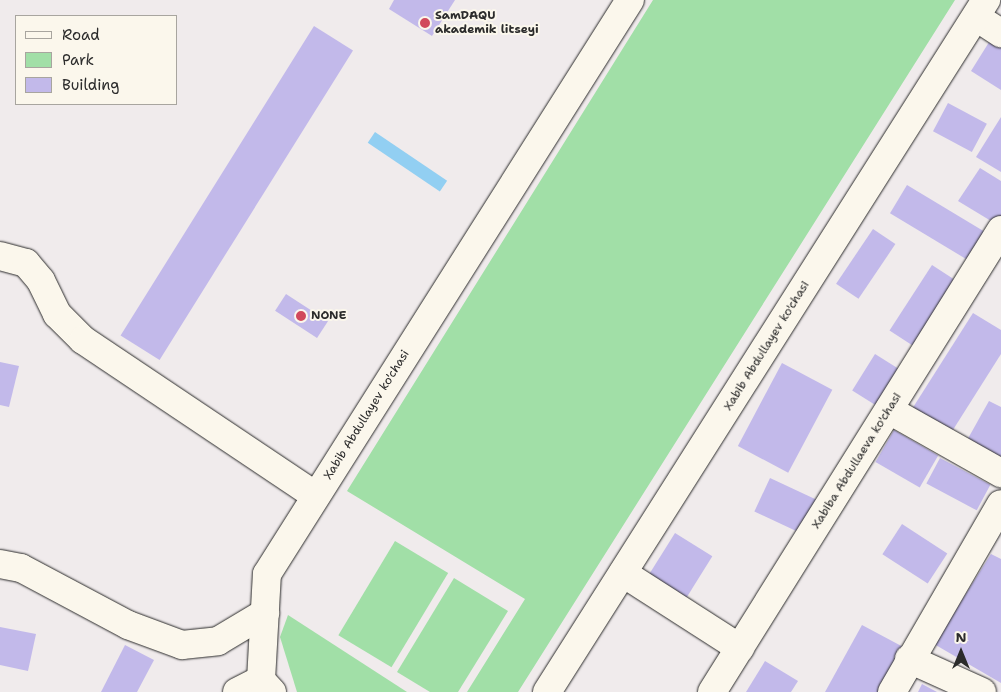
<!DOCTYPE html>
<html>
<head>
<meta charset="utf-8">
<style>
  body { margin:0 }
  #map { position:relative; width:1001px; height:692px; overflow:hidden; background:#f0ebec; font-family:"Shantell Sans",sans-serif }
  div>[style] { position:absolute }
  .green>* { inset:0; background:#a1dfa7; transform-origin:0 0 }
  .water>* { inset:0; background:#92cff2; transform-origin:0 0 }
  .building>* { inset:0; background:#c2b9ea; transform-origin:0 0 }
  .roads { filter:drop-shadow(0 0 1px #2b2b2b) drop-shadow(0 0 1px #2b2b2b) }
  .minor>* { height:28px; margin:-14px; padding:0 14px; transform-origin:14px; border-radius:14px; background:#fbf7ec }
  .dots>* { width:14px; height:14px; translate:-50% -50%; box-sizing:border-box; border:2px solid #fbf7ec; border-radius:50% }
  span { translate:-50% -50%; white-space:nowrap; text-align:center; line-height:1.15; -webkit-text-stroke:4px #fbf7ec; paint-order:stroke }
  .poi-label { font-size:12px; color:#2b2b2b; font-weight:700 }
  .left { translate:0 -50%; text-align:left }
  .street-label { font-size:12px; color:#2b2b2b }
  .legend { position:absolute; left:15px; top:15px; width:162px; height:90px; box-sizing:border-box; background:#fbf7ec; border:1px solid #a8a59f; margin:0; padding:6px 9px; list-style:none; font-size:15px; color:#2b2b2b }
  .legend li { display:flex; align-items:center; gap:10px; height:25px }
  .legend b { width:25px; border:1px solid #a8a59f }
  .north { position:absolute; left:936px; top:627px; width:50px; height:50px; -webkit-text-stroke:4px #fbf7ec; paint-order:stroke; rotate:0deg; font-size:14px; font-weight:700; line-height:20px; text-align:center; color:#2b2b2b }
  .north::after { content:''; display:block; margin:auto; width:18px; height:22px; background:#2b2b2b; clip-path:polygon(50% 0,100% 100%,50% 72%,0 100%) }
</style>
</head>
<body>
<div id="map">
  <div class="green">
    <i style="clip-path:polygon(653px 0,955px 0,518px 692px,467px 692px,525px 599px,347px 491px)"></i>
    <i style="left:395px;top:541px;width:62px;height:110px;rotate:31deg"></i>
    <i style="clip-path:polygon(454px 578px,508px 611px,458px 692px,430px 692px,397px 672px)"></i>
    <i style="clip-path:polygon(288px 615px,407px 692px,297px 692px,280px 637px)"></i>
  </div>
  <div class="water">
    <i style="left:375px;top:132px;width:87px;height:13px;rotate:34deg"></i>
  </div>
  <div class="building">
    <i style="clip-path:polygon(394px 0,455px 0,432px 36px,389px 9px)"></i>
    <i style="left:314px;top:26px;width:46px;height:365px;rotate:32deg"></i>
    <i style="clip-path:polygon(991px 39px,1001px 45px,1001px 90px,971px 71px)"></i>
    <i style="left:948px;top:103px;width:44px;height:32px;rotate:28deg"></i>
    <i style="clip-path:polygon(1001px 117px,1001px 172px,976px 157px)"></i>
    <i style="clip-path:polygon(980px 168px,1001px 181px,1001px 216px,996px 224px,958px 201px)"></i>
    <i style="left:907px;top:185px;width:94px;height:33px;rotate:31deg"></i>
    <i style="left:873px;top:229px;width:27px;height:66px;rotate:34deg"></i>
    <i style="left:932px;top:265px;width:33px;height:78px;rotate:33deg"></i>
    <i style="left:286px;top:294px;width:50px;height:20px;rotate:33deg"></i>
    <i style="clip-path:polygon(973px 313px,1001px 330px,1001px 354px,951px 433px,912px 409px)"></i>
    <i style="left:875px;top:354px;width:32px;height:43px;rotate:32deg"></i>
    <i style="clip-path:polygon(0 362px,19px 366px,9px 407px,0 405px)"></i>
    <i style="left:782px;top:363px;width:57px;height:94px;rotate:28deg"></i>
    <i style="clip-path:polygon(989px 401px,1001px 407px,1001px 460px,966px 442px)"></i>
    <i style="left:894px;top:430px;width:51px;height:37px;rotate:30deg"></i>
    <i style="left:940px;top:458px;width:57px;height:29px;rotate:28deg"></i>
    <i style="left:770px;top:478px;width:52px;height:37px;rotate:25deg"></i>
    <i style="left:902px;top:524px;width:54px;height:36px;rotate:33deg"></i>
    <i style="left:675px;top:533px;width:44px;height:57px;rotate:32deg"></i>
    <i style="clip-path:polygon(991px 554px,1001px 559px,1001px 683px,934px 644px)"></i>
    <i style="clip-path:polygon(862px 625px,907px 649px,882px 692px,825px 692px)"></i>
    <i style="clip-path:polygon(0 627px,36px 634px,28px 671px,0 665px)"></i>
    <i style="clip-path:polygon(125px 645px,154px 660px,137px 692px,101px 692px)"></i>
    <i style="clip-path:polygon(765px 661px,798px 681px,791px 692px,746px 692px)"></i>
    <i style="clip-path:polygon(922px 684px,937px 692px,918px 692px)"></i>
  </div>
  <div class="roads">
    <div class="minor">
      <i style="left:976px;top:17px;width:30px;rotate:33deg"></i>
      <i style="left:0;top:256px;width:27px;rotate:15deg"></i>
      <i style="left:26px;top:263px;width:23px;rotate:50deg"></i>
      <i style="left:41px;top:281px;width:37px;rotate:64deg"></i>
      <i style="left:57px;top:314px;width:37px;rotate:45deg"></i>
      <i style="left:83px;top:340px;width:280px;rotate:33.8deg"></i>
      <i style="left:889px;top:410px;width:129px;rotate:29.4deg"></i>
      <i style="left:0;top:564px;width:21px;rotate:11deg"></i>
      <i style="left:21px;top:568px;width:121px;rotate:28deg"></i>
      <i style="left:128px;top:625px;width:58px;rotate:20.3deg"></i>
      <i style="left:182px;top:645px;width:36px;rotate:-6deg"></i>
      <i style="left:218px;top:641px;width:55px;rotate:-30.8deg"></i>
      <i style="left:623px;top:573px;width:139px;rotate:32.7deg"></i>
      <i style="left:909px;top:659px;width:80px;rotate:24.3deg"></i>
      <i style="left:237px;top:692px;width:27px;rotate:-27deg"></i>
      <i style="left:272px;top:692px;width:16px;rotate:-133deg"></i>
      <i style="left:261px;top:680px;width:106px;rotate:-86.8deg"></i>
      <i style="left:267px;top:574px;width:679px;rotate:-57.69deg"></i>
      <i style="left:547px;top:692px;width:820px;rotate:-57.61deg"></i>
      <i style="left:712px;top:692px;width:545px;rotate:-57.97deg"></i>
      <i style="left:892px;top:692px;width:217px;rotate:-59.9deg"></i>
    </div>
  </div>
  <div class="dots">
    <i style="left:425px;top:23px;background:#d1495b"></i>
    <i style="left:301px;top:316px;background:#d1495b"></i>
  </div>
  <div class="poi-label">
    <span class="left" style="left:435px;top:23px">SamDAQU<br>akademik litseyi</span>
    <span class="left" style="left:311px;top:316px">NONE</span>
  </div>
  <div class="street-label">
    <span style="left:767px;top:346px;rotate:-58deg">Xabib Abdullayev ko'chasi</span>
    <span style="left:367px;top:415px;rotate:-58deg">Xabib Abdullayev ko'chasi</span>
    <span style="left:857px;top:461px;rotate:-58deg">Xabiba Abdullaeva ko'chasi</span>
  </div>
  <ul class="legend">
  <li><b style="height:6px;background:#fbf7ec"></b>Road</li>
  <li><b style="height:14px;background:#a1dfa7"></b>Park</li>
  <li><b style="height:14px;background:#c2b9ea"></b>Building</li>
  </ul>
  <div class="north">N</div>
</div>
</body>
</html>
